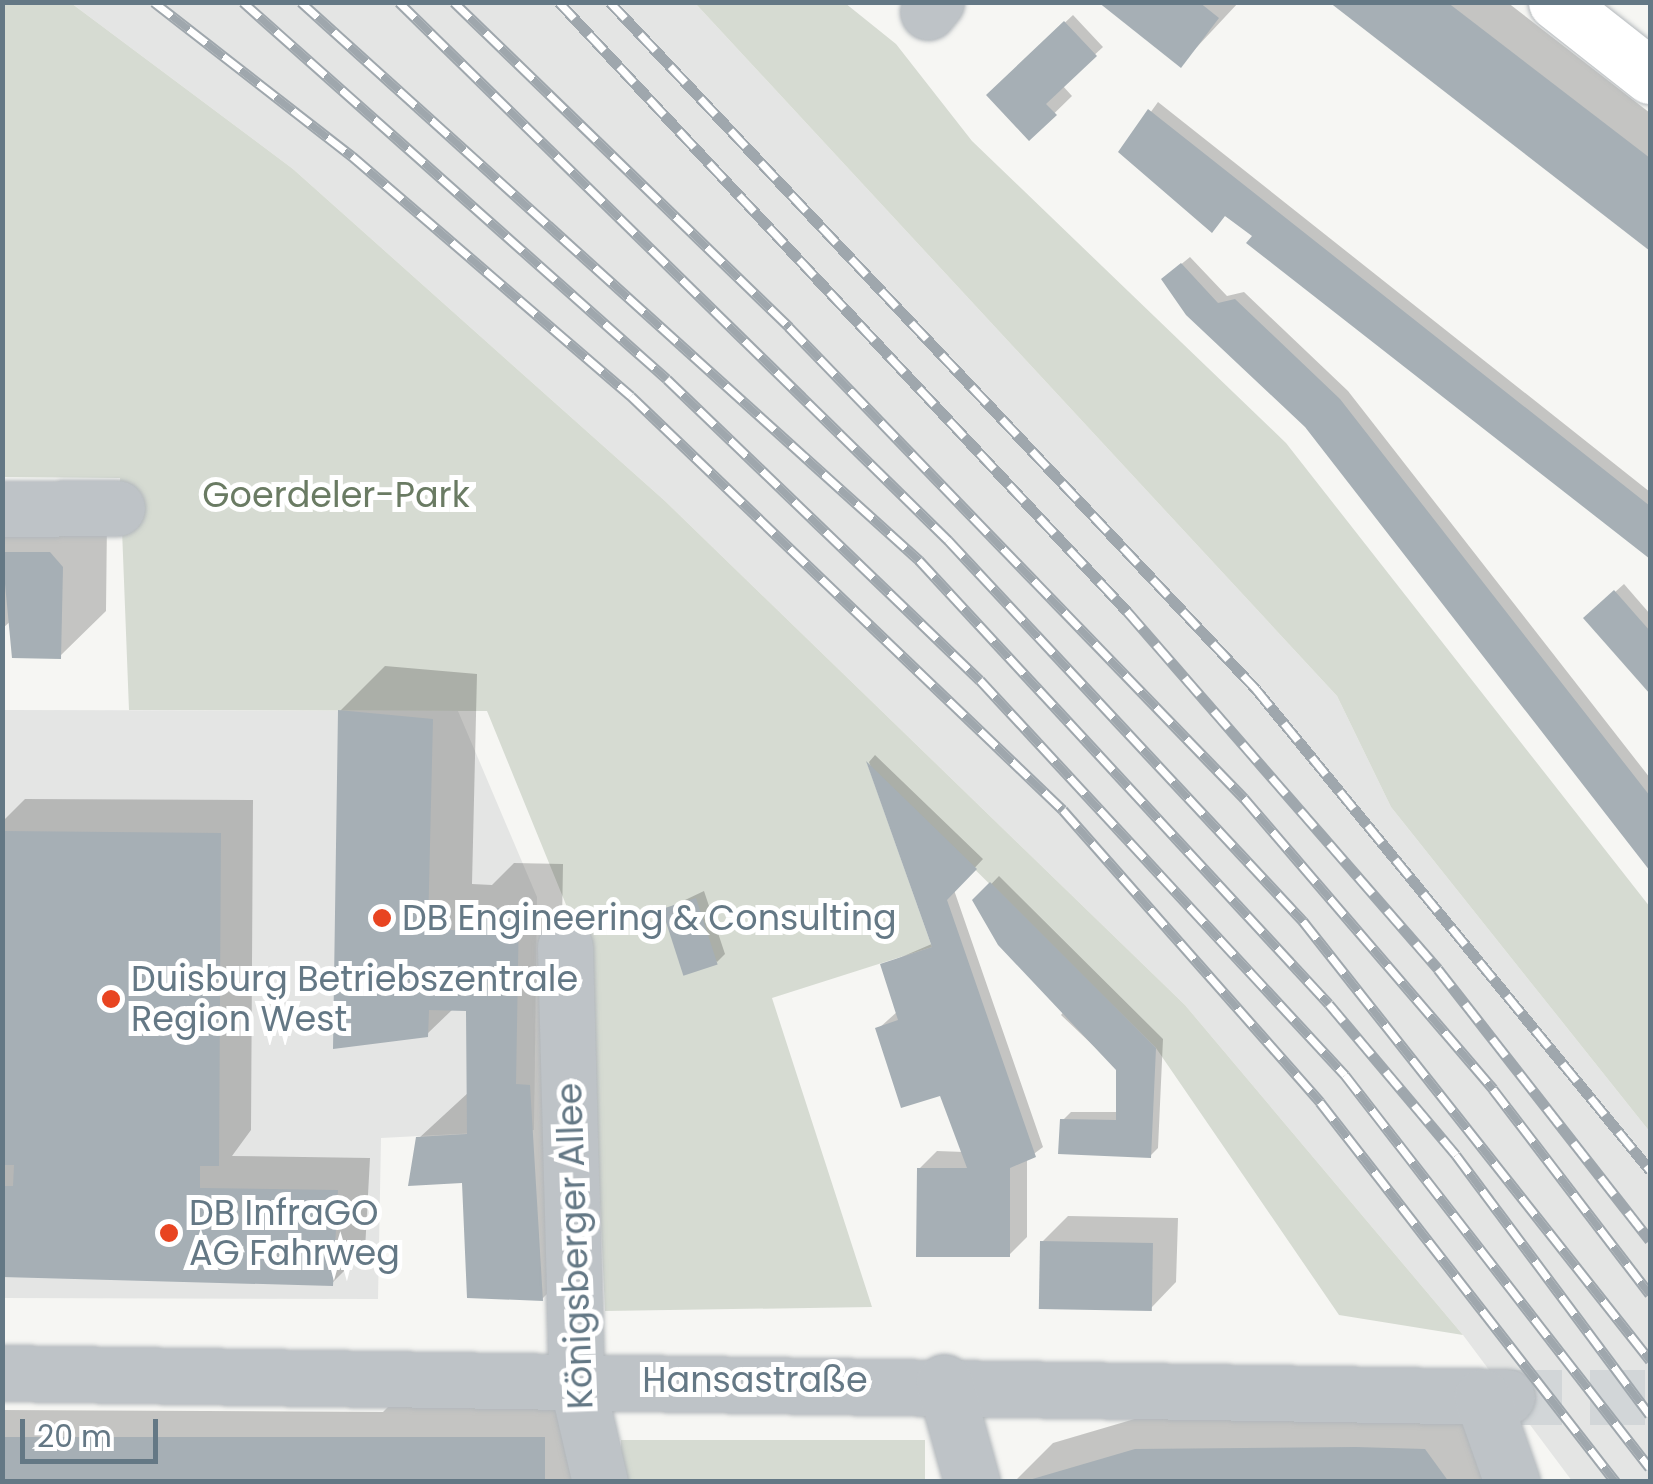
<!DOCTYPE html>
<html>
<head>
<meta charset="utf-8">
<style>
  body { margin:0 }
  #map { position:relative; width:1653px; height:1484px; overflow:hidden; background:#f6f6f3; font-family:Poppins,sans-serif }
  div>[style] { position:absolute }
  .built>* { inset:0; background:#e4e5e4 }
  .green>* { inset:0; background:#d6dbd2; transform-origin:0 0 }
  .shadow>* { inset:0; background:#0003 }
  .building>* { inset:0; background:#a6afb5; transform-origin:0 0 }
  .minor-tunnel>* { height:55px; margin-top:-27.5px; transform-origin:0; background:repeating-linear-gradient(90deg,#d2d6d8 0 55px,transparent 0 83px) }
  .roads { filter:drop-shadow(0 0 2px #b2b7bb) drop-shadow(0 0 2px #b2b7bb) }
  .minor>* { height:55px; margin:-27.5px; padding:0 27.5px; transform-origin:27.5px; border-radius:27.5px; background:#bec3c7 }
  .major>* { height:55px; margin:-27.5px; padding:0 27.5px; transform-origin:27.5px; border-radius:27.5px; background:#fff }
  .rail>* { height:11px; margin-top:-5.5px; transform-origin:0; background:repeating-linear-gradient(90deg,#fff 0 22px,#9fa7ad 0 44px); box-sizing:border-box; border-block:2px solid #9fa7ad }
  .dots>* { width:28px; height:28px; translate:-50% -50%; box-sizing:border-box; border:5px solid #fff; border-radius:50% }
  span { translate:-50% -50%; white-space:nowrap; text-align:center; line-height:1.15; -webkit-text-stroke:10px #fff; paint-order:stroke }
  .park-label { font-size:35px; color:#6a7b63 }
  .poi-label { font-size:35px; color:#647885 }
  .left { translate:0 -50%; text-align:left }
  .street-label { font-size:35px; color:#647885 }
  .frame { position:absolute; inset:0; border:5px solid #647885; pointer-events:none }
  .scale { position:absolute; left:20px; top:1419px; width:138px; height:45px; box-sizing:border-box; border:5px solid #647885; border-top:0; padding-left:12px; font-size:30px; line-height:35px; white-space:nowrap; color:#647885; -webkit-text-stroke:8px #fff; paint-order:stroke }
</style>
</head>
<body>
<div id="map">
  <div class="built">
    <i style="clip-path:polygon(71px 3px,695px 3px,1337px 696px,1391px 807px,1650px 1132px,1650px 1481px,1572px 1481px,1463px 1335px,1185px 1005px,665px 501px,293px 169px)"></i>
    <i style="clip-path:polygon(2px 710px,458px 711px,537px 897px,534px 1130px,381px 1138px,378px 1299px,3px 1298px)"></i>
  </div>
  <div class="green">
    <i style="clip-path:polygon(3px 3px,71px 3px,293px 169px,665px 501px,1185px 1005px,1463px 1335px,1339px 1315px,1156px 1048px,867px 763px,932px 947px,772px 998px,872px 1307px,605px 1311px,589px 961px,487px 711px,129px 710px,120px 478px,3px 477px)"></i>
    <i style="clip-path:polygon(695px 3px,845px 3px,896px 44px,972px 141px,1286px 443px,1650px 907px,1650px 1132px,1391px 807px,1337px 696px)"></i>
    <i style="left:621px;top:1440px;width:304px;height:44px"></i>
  </div>
  <div class="shadow">
    <i style="clip-path:polygon(1102px 2px,1239px 2px,1181px 64px)"></i>
    <i style="clip-path:polygon(1334px 2px,1507px 2px,1650px 113px,1650px 247px)"></i>
    <i style="clip-path:polygon(1073px 15px,1103px 47px,1062px 85px,1072px 96px,1029px 138px,1006px 78px)"></i>
    <i style="clip-path:polygon(1158px 102px,1650px 492px,1650px 556px,1250px 242px,1256px 235px,1122px 152px)"></i>
    <i style="clip-path:polygon(1190px 257px,1227px 296px,1244px 292px,1348px 391px,1650px 778px,1650px 867px,1307px 426px,1173px 271px)"></i>
    <i style="clip-path:polygon(2px 507px,107px 521px,106px 611px,60px 656px,15px 617px,2px 629px)"></i>
    <i style="clip-path:polygon(1624px 584px,1650px 614px,1650px 690px,1586px 618px)"></i>
    <i style="clip-path:polygon(385px 666px,477px 674px,472px 884px,492px 885px,514px 863px,563px 864px,560px 1040px,587px 1254px,542px 1299px,468px 1180px,419px 1138px,469px 1092px,469px 1009px,453px 1009px,427px 1034px,336px 1046px,340px 711px)"></i>
    <i style="clip-path:polygon(875px 755px,983px 859px,954px 890px,1043px 1147px,1027px 1159px,1027px 1237px,1009px 1255px,919px 1169px,937px 1151px,964px 1152px,941px 1092px,878px 1029px,898px 1011px,883px 965px,934px 943px,869px 762px)"></i>
    <i style="clip-path:polygon(25px 799px,253px 800px,251px 1130px,232px 1156px,370px 1158px,365px 1250px,332px 1283px,2px 1274px,2px 822px)"></i>
    <i style="clip-path:polygon(999px 876px,1163px 1039px,1158px 1148px,1150px 1156px,1063px 1120px,1071px 1112px,1118px 1112px,1118px 1069px,1061px 1015px,1066px 1009px,975px 901px)"></i>
    <i style="clip-path:polygon(704px 891px,725px 954px,717px 962px,664px 910px)"></i>
    <i style="clip-path:polygon(1068px 1216px,1178px 1218px,1176px 1282px,1151px 1308px,1042px 1242px)"></i>
    <i style="clip-path:polygon(391px 1404px,578px 1407px,603px 1482px,2px 1482px,2px 1410px,383px 1412px)"></i>
    <i style="clip-path:polygon(1182px 1405px,1470px 1405px,1506px 1482px,1014px 1482px,1053px 1443px)"></i>
  </div>
  <div class="building">
    <i style="clip-path:polygon(1098px 2px,1199px 2px,1219px 18px,1181px 68px)"></i>
    <i style="clip-path:polygon(1329px 2px,1447px 2px,1650px 158px,1650px 251px)"></i>
    <i style="clip-path:polygon(1064px 21px,1097px 56px,1046px 104px,1057px 115px,1029px 141px,986px 95px)"></i>
    <i style="clip-path:polygon(1148px 109px,1650px 506px,1650px 559px,1246px 243px,1252px 236px,1225px 216px,1212px 233px,1118px 152px)"></i>
    <i style="clip-path:polygon(1181px 263px,1218px 303px,1235px 299px,1340px 399px,1650px 796px,1650px 871px,1305px 427px,1186px 315px,1161px 279px)"></i>
    <i style="clip-path:polygon(2px 552px,50px 552px,63px 567px,61px 659px,12px 658px)"></i>
    <i style="clip-path:polygon(1614px 590px,1650px 631px,1650px 694px,1583px 618px)"></i>
    <i style="clip-path:polygon(338px 710px,433px 719px,428px 928px,464px 931px,466px 908px,519px 908px,516px 1084px,530px 1085px,543px 1301px,467px 1298px,462px 1183px,408px 1186px,416px 1137px,467px 1134px,466px 1011px,429px 1010px,428px 1037px,333px 1049px)"></i>
    <i style="clip-path:polygon(866px 761px,977px 869px,947px 900px,1036px 1157px,1010px 1168px,1010px 1257px,916px 1257px,917px 1168px,967px 1168px,940px 1096px,901px 1108px,875px 1028px,898px 1020px,880px 964px,932px 947px)"></i>
    <i style="clip-path:polygon(2px 831px,221px 833px,219px 1166px,200px 1166px,200px 1188px,338px 1190px,333px 1286px,2px 1277px,2px 1186px,13px 1186px,14px 1165px,2px 1165px)"></i>
    <i style="clip-path:polygon(990px 882px,1156px 1048px,1151px 1158px,1058px 1154px,1060px 1119px,1116px 1120px,1116px 1070px,998px 945px,972px 900px)"></i>
    <i style="left:696px;top:898px;width:70px;height:36px;rotate:72deg"></i>
    <i style="left:1040px;top:1241px;width:113px;height:68px;rotate:1deg"></i>
    <i style="left:2px;top:1437px;width:543px;height:45px"></i>
    <i style="clip-path:polygon(1356px 1447px,1425px 1449px,1449px 1482px,1029px 1480px,1135px 1449px)"></i>
  </div>
  <div class="minor-tunnel">
    <i style="left:1507px;top:1397px;width:143px"></i>
  </div>
  <div class="roads">
    <div class="minor">
      <i style="left:928px;top:12px;width:13px;rotate:-51deg"></i>
      <i style="left:2px;top:509px;width:115px;rotate:-0.5deg"></i>
      <i style="left:565px;top:947px;width:432px;rotate:88.5deg"></i>
      <i style="left:576px;top:1379px;width:106px;rotate:76.9deg"></i>
      <i style="left:2px;top:1373px;width:1505px;rotate:0.91deg"></i>
      <i style="left:944px;top:1382px;width:104px;rotate:74.4deg"></i>
      <i style="left:1482px;top:1397px;width:90px;rotate:70.6deg"></i>
    </div>
    <div class="major">
      <i style="left:1556px;top:2px;width:120px;rotate:38.2deg"></i>
    </div>
  </div>
  <div class="rail">
    <i style="left:154px;top:2px;width:251px;rotate:37.9deg"></i>
    <i style="left:352px;top:156px;width:368px;rotate:40.7deg"></i>
    <i style="left:631px;top:396px;width:598px;rotate:43.78deg"></i>
    <i style="left:1063px;top:810px;width:389px;rotate:48.6deg"></i>
    <i style="left:1320px;top:1102px;width:482px;rotate:52.1deg"></i>
    <i style="left:243px;top:2px;width:567px;rotate:41.64deg"></i>
    <i style="left:667px;top:379px;width:434px;rotate:43.9deg"></i>
    <i style="left:980px;top:680px;width:538px;rotate:47.26deg"></i>
    <i style="left:1345px;top:1075px;width:497px;rotate:52.2deg"></i>
    <i style="left:301px;top:2px;width:833px;rotate:42.08deg"></i>
    <i style="left:919px;top:560px;width:604px;rotate:47.28deg"></i>
    <i style="left:1329px;top:1004px;width:197px;rotate:49.9deg"></i>
    <i style="left:1456px;top:1155px;width:324px;rotate:53.3deg"></i>
    <i style="left:399px;top:2px;width:769px;rotate:44.42deg"></i>
    <i style="left:948px;top:540px;width:521px;rotate:47.02deg"></i>
    <i style="left:1303px;top:921px;width:560px;rotate:51.68deg"></i>
    <i style="left:454px;top:2px;width:467px;rotate:44.1deg"></i>
    <i style="left:789px;top:327px;width:655px;rotate:45.99deg"></i>
    <i style="left:1244px;top:798px;width:383px;rotate:49.4deg"></i>
    <i style="left:1493px;top:1089px;width:258px;rotate:52.6deg"></i>
    <i style="left:559px;top:2px;width:833px;rotate:47deg"></i>
    <i style="left:1127px;top:611px;width:474px;rotate:49deg"></i>
    <i style="left:1438px;top:969px;width:344px;rotate:52deg"></i>
    <i style="left:610px;top:2px;width:943px;rotate:46.76deg"></i>
    <i style="left:1256px;top:689px;width:622px;rotate:50.68deg"></i>
  </div>
  <div class="dots">
    <i style="left:382px;top:918px;background:#e84421"></i>
    <i style="left:111px;top:999px;background:#e84421"></i>
    <i style="left:169px;top:1233px;background:#e84421"></i>
  </div>
  <div class="park-label">
    <span style="left:336px;top:495px">Goerdeler-Park</span>
  </div>
  <div class="poi-label">
    <span class="left" style="left:402px;top:918px">DB Engineering &amp; Consulting</span>
    <span class="left" style="left:131px;top:999px">Duisburg Betriebszentrale<br>Region West</span>
    <span class="left" style="left:189px;top:1233px">DB InfraGO<br>AG Fahrweg</span>
  </div>
  <div class="street-label">
    <span style="left:575px;top:1246px;rotate:-92deg">Königsberger Allee</span>
    <span style="left:755px;top:1380px">Hansastraße</span>
  </div>
  <div class="frame"></div>
  <div class="scale">20 m</div>
</div>
</body>
</html>
